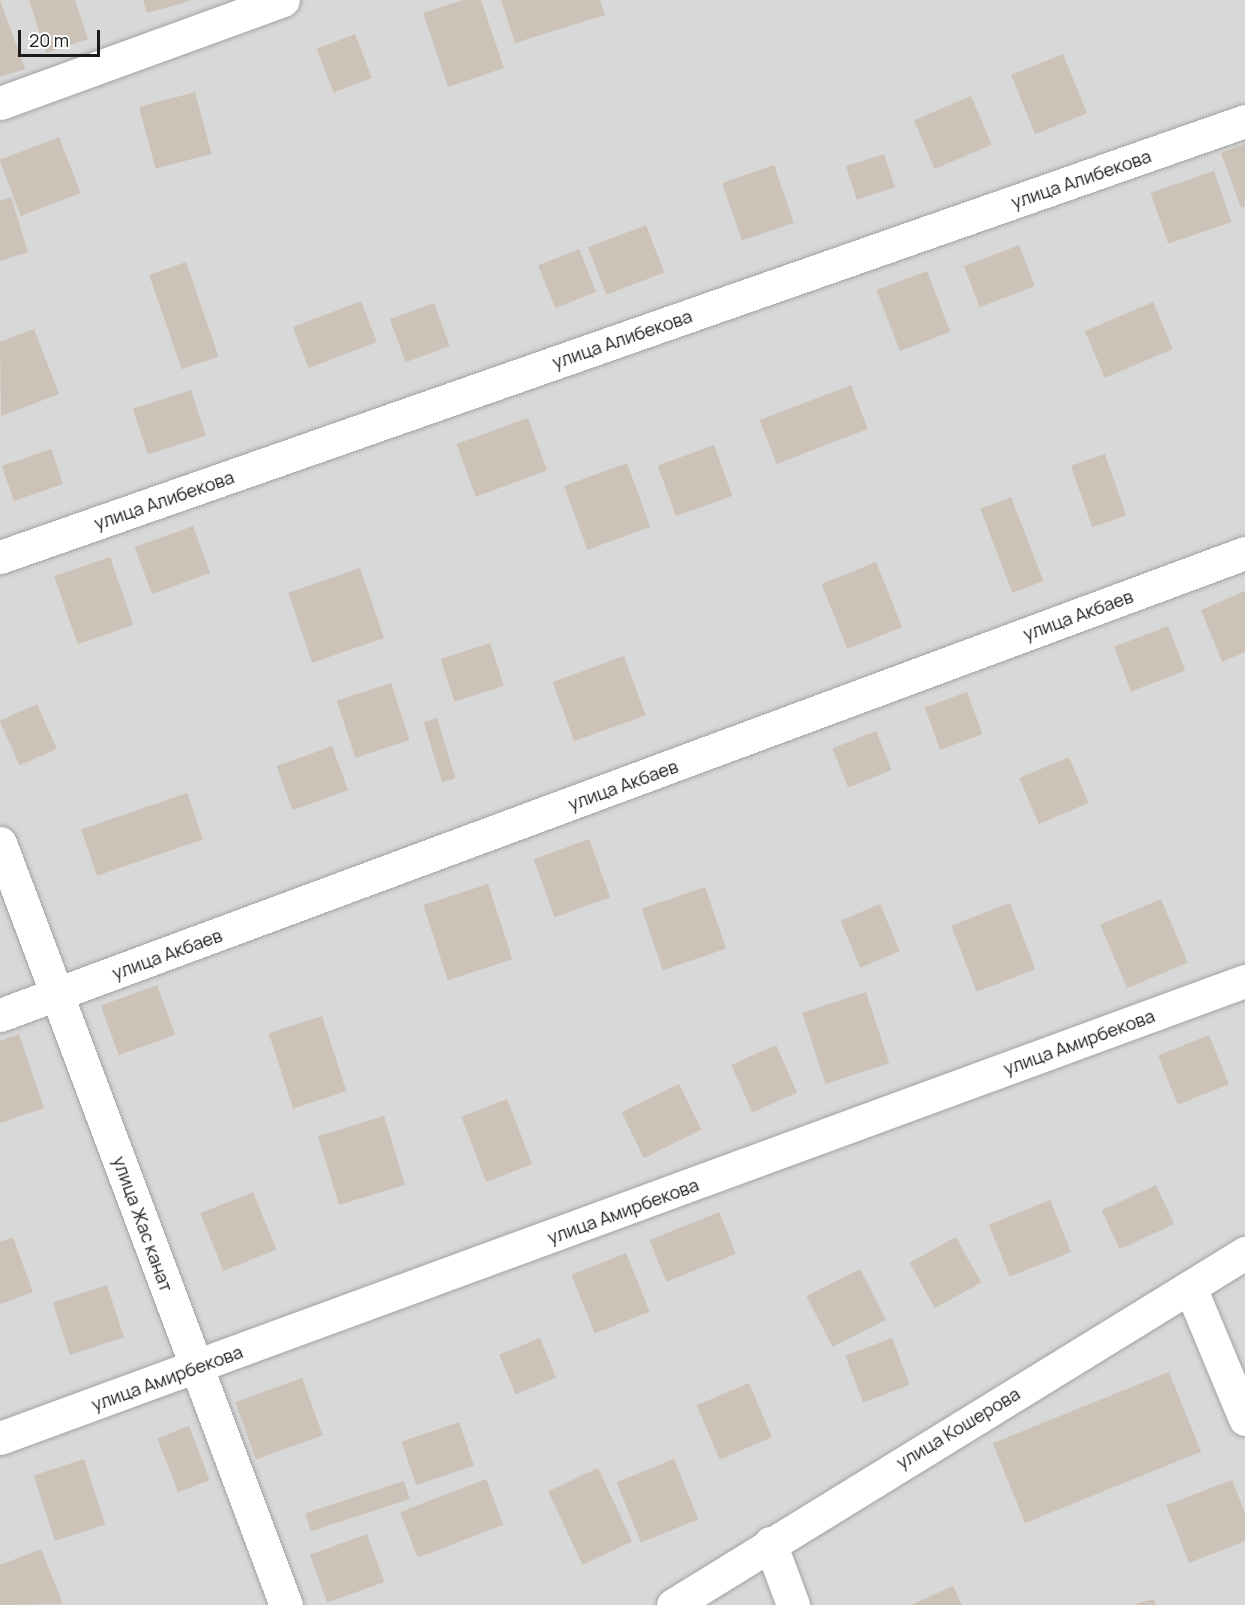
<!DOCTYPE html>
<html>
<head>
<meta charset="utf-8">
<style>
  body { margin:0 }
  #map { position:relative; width:1245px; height:1605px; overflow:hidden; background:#eee9df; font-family:Manrope,sans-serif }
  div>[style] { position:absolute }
  .residential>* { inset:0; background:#d9d8d8; transform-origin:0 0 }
  .building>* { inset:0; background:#cdc2b8; transform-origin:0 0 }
  .roads { filter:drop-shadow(0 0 2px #a2a2a2) drop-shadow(0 0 2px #a2a2a2) }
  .minor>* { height:33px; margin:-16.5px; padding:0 16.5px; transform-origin:16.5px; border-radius:16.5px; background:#fff }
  span { translate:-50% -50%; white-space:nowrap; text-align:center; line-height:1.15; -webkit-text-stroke:4.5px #fff; paint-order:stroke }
  .street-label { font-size:18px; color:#1b1b1b }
  .scale { position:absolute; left:18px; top:30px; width:82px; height:27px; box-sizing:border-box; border:3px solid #1b1b1b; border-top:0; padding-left:8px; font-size:18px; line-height:21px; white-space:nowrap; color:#1b1b1b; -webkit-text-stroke:4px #fff; paint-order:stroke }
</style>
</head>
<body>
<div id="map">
  <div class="residential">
    <i style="left:0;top:0;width:1245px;height:1605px"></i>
  </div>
  <div class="building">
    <i style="clip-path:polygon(0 0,25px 69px,0 77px)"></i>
    <i style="clip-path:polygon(29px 0,75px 0,88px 39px,46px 53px)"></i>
    <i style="clip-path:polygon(143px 0,190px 0,190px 1px,147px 13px)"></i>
    <i style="clip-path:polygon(463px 0,481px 0,504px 68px,448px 87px,423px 13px)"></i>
    <i style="clip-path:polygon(501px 0,600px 0,605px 15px,515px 43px)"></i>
    <i style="left:355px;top:34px;width:47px;height:41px;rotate:69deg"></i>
    <i style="left:1063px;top:54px;width:64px;height:56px;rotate:68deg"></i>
    <i style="left:195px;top:92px;width:64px;height:58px;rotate:75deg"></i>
    <i style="left:971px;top:96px;width:53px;height:62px;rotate:67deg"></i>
    <i style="left:59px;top:137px;width:60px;height:64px;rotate:69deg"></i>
    <i style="clip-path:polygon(1245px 144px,1245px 206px,1241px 208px,1221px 153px)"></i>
    <i style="left:884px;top:154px;width:35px;height:40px;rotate:72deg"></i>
    <i style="left:774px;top:165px;width:61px;height:55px;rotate:71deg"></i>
    <i style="left:1214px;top:171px;width:54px;height:67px;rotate:71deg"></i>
    <i style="clip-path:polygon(11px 197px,28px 252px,0 261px,0 201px)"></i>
    <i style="left:646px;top:225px;width:51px;height:62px;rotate:69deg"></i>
    <i style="left:1019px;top:245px;width:44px;height:59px;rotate:69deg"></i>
    <i style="left:579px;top:249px;width:46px;height:44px;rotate:68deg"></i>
    <i style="left:186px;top:262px;width:100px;height:39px;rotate:71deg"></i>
    <i style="left:927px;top:271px;width:65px;height:54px;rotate:69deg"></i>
    <i style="left:361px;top:301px;width:44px;height:73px;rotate:69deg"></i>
    <i style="left:1153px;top:302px;width:51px;height:74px;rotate:67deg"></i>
    <i style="left:434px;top:303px;width:46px;height:47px;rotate:70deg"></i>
    <i style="clip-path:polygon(34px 329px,59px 394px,1px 416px,0 342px)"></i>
    <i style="left:851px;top:385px;width:47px;height:98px;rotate:69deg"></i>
    <i style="left:191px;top:390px;width:48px;height:61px;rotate:72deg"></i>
    <i style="left:528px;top:418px;width:56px;height:76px;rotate:70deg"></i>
    <i style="left:714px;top:445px;width:54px;height:60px;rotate:70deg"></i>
    <i style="left:51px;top:449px;width:37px;height:52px;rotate:71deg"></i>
    <i style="left:1105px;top:454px;width:65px;height:36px;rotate:71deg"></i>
    <i style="left:627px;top:463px;width:68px;height:67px;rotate:70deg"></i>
    <i style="left:1011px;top:497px;width:90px;height:33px;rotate:69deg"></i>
    <i style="left:193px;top:526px;width:50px;height:62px;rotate:70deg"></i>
    <i style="left:110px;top:557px;width:72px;height:59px;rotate:71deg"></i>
    <i style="left:876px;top:562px;width:70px;height:59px;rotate:68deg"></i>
    <i style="left:360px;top:568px;width:74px;height:76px;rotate:71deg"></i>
    <i style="clip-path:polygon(1245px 591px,1245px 652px,1222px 662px,1201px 610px)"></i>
    <i style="left:1168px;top:626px;width:48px;height:58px;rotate:69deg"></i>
    <i style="left:490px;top:643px;width:45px;height:52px;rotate:72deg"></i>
    <i style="left:624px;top:656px;width:63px;height:76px;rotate:70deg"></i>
    <i style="left:391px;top:683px;width:60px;height:57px;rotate:72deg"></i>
    <i style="left:967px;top:692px;width:45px;height:45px;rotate:70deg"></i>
    <i style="left:37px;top:704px;width:49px;height:41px;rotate:66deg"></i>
    <i style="left:437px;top:718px;width:63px;height:14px;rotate:73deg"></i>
    <i style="left:876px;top:731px;width:42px;height:47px;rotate:68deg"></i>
    <i style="left:332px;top:746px;width:47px;height:59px;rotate:70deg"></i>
    <i style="left:1069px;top:757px;width:50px;height:54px;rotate:67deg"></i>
    <i style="left:187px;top:793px;width:49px;height:112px;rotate:71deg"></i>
    <i style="left:589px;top:839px;width:62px;height:59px;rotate:70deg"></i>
    <i style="left:488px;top:884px;width:79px;height:68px;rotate:72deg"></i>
    <i style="left:705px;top:887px;width:65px;height:67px;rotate:71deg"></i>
    <i style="left:1161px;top:899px;width:69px;height:66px;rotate:67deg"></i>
    <i style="left:1010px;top:903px;width:71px;height:63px;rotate:69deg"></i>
    <i style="left:880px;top:904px;width:51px;height:43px;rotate:67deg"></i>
    <i style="left:157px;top:985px;width:53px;height:60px;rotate:70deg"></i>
    <i style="left:866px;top:992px;width:75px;height:67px;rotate:72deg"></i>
    <i style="left:322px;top:1016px;width:79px;height:56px;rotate:72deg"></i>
    <i style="clip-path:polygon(19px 1034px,44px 1108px,0 1123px,0 1041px)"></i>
    <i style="left:1209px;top:1035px;width:53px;height:55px;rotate:68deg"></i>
    <i style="left:776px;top:1045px;width:52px;height:49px;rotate:66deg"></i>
    <i style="left:679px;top:1084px;width:51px;height:64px;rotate:64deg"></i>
    <i style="left:507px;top:1099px;width:70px;height:49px;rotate:69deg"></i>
    <i style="left:384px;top:1116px;width:72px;height:69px;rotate:73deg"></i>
    <i style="left:1156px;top:1185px;width:43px;height:60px;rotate:65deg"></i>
    <i style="left:253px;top:1192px;width:62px;height:57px;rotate:68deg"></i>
    <i style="left:1050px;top:1200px;width:56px;height:66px;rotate:68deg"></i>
    <i style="left:719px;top:1212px;width:45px;height:75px;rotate:68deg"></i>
    <i style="clip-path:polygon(13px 1237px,33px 1292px,0 1304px,0 1242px)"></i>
    <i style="left:956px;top:1237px;width:52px;height:53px;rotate:61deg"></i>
    <i style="left:626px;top:1253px;width:63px;height:59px;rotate:68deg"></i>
    <i style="left:860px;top:1269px;width:57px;height:60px;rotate:63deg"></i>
    <i style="left:107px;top:1285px;width:55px;height:57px;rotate:72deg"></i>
    <i style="left:540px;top:1338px;width:43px;height:44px;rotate:68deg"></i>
    <i style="left:892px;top:1338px;width:50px;height:50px;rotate:69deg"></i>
    <i style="left:1169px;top:1372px;width:86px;height:190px;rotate:68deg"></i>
    <i style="left:302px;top:1378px;width:61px;height:71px;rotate:70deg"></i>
    <i style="left:749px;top:1383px;width:59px;height:57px;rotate:67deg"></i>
    <i style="left:459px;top:1422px;width:46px;height:61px;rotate:71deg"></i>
    <i style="left:189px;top:1426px;width:58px;height:34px;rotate:69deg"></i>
    <i style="left:84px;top:1459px;width:69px;height:53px;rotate:72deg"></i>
    <i style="left:674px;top:1459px;width:65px;height:62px;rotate:68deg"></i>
    <i style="left:598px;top:1468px;width:81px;height:55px;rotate:65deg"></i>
    <i style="left:486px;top:1479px;width:49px;height:92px;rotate:69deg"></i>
    <i style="clip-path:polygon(1232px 1480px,1245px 1513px,1245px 1541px,1189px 1563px,1166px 1505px)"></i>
    <i style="left:404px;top:1481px;width:19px;height:104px;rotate:72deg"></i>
    <i style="left:367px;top:1534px;width:51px;height:61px;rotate:70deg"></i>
    <i style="clip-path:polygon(41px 1549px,63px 1604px,0 1605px,0 1565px)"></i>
    <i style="clip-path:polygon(953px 1586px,962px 1605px,911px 1605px)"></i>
    <i style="clip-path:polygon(1154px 1599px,1156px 1605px,1136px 1605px,1135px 1604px)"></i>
  </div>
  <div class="roads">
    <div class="minor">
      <i style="left:0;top:103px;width:301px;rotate:-20deg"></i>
      <i style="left:0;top:557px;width:1319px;rotate:-19.3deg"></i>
      <i style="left:0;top:843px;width:814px;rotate:69.43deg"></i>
      <i style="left:0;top:1015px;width:1328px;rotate:-20.36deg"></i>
      <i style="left:1190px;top:1287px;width:143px;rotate:67.4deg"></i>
      <i style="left:0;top:1438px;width:1326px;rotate:-20.16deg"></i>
      <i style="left:770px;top:1543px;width:66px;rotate:69.6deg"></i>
      <i style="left:673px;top:1605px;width:672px;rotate:-31.61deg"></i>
    </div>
  </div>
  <div class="street-label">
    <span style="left:1081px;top:179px;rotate:-19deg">улица Алибекова</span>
    <span style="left:622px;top:339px;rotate:-19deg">улица Алибекова</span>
    <span style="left:164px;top:500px;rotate:-19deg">улица Алибекова</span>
    <span style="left:1078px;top:615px;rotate:-20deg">улица Акбаев</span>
    <span style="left:623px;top:785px;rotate:-20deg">улица Акбаев</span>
    <span style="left:167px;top:954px;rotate:-20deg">улица Акбаев</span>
    <span style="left:1079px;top:1042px;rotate:-20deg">улица Амирбекова</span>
    <span style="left:623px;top:1211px;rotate:-20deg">улица Амирбекова</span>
    <span style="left:143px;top:1224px;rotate:70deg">улица Жас канат</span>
    <span style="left:167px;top:1378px;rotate:-20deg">улица Амирбекова</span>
    <span style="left:958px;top:1428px;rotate:-31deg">улица Кошерова</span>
  </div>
  <div class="scale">20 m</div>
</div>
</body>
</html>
